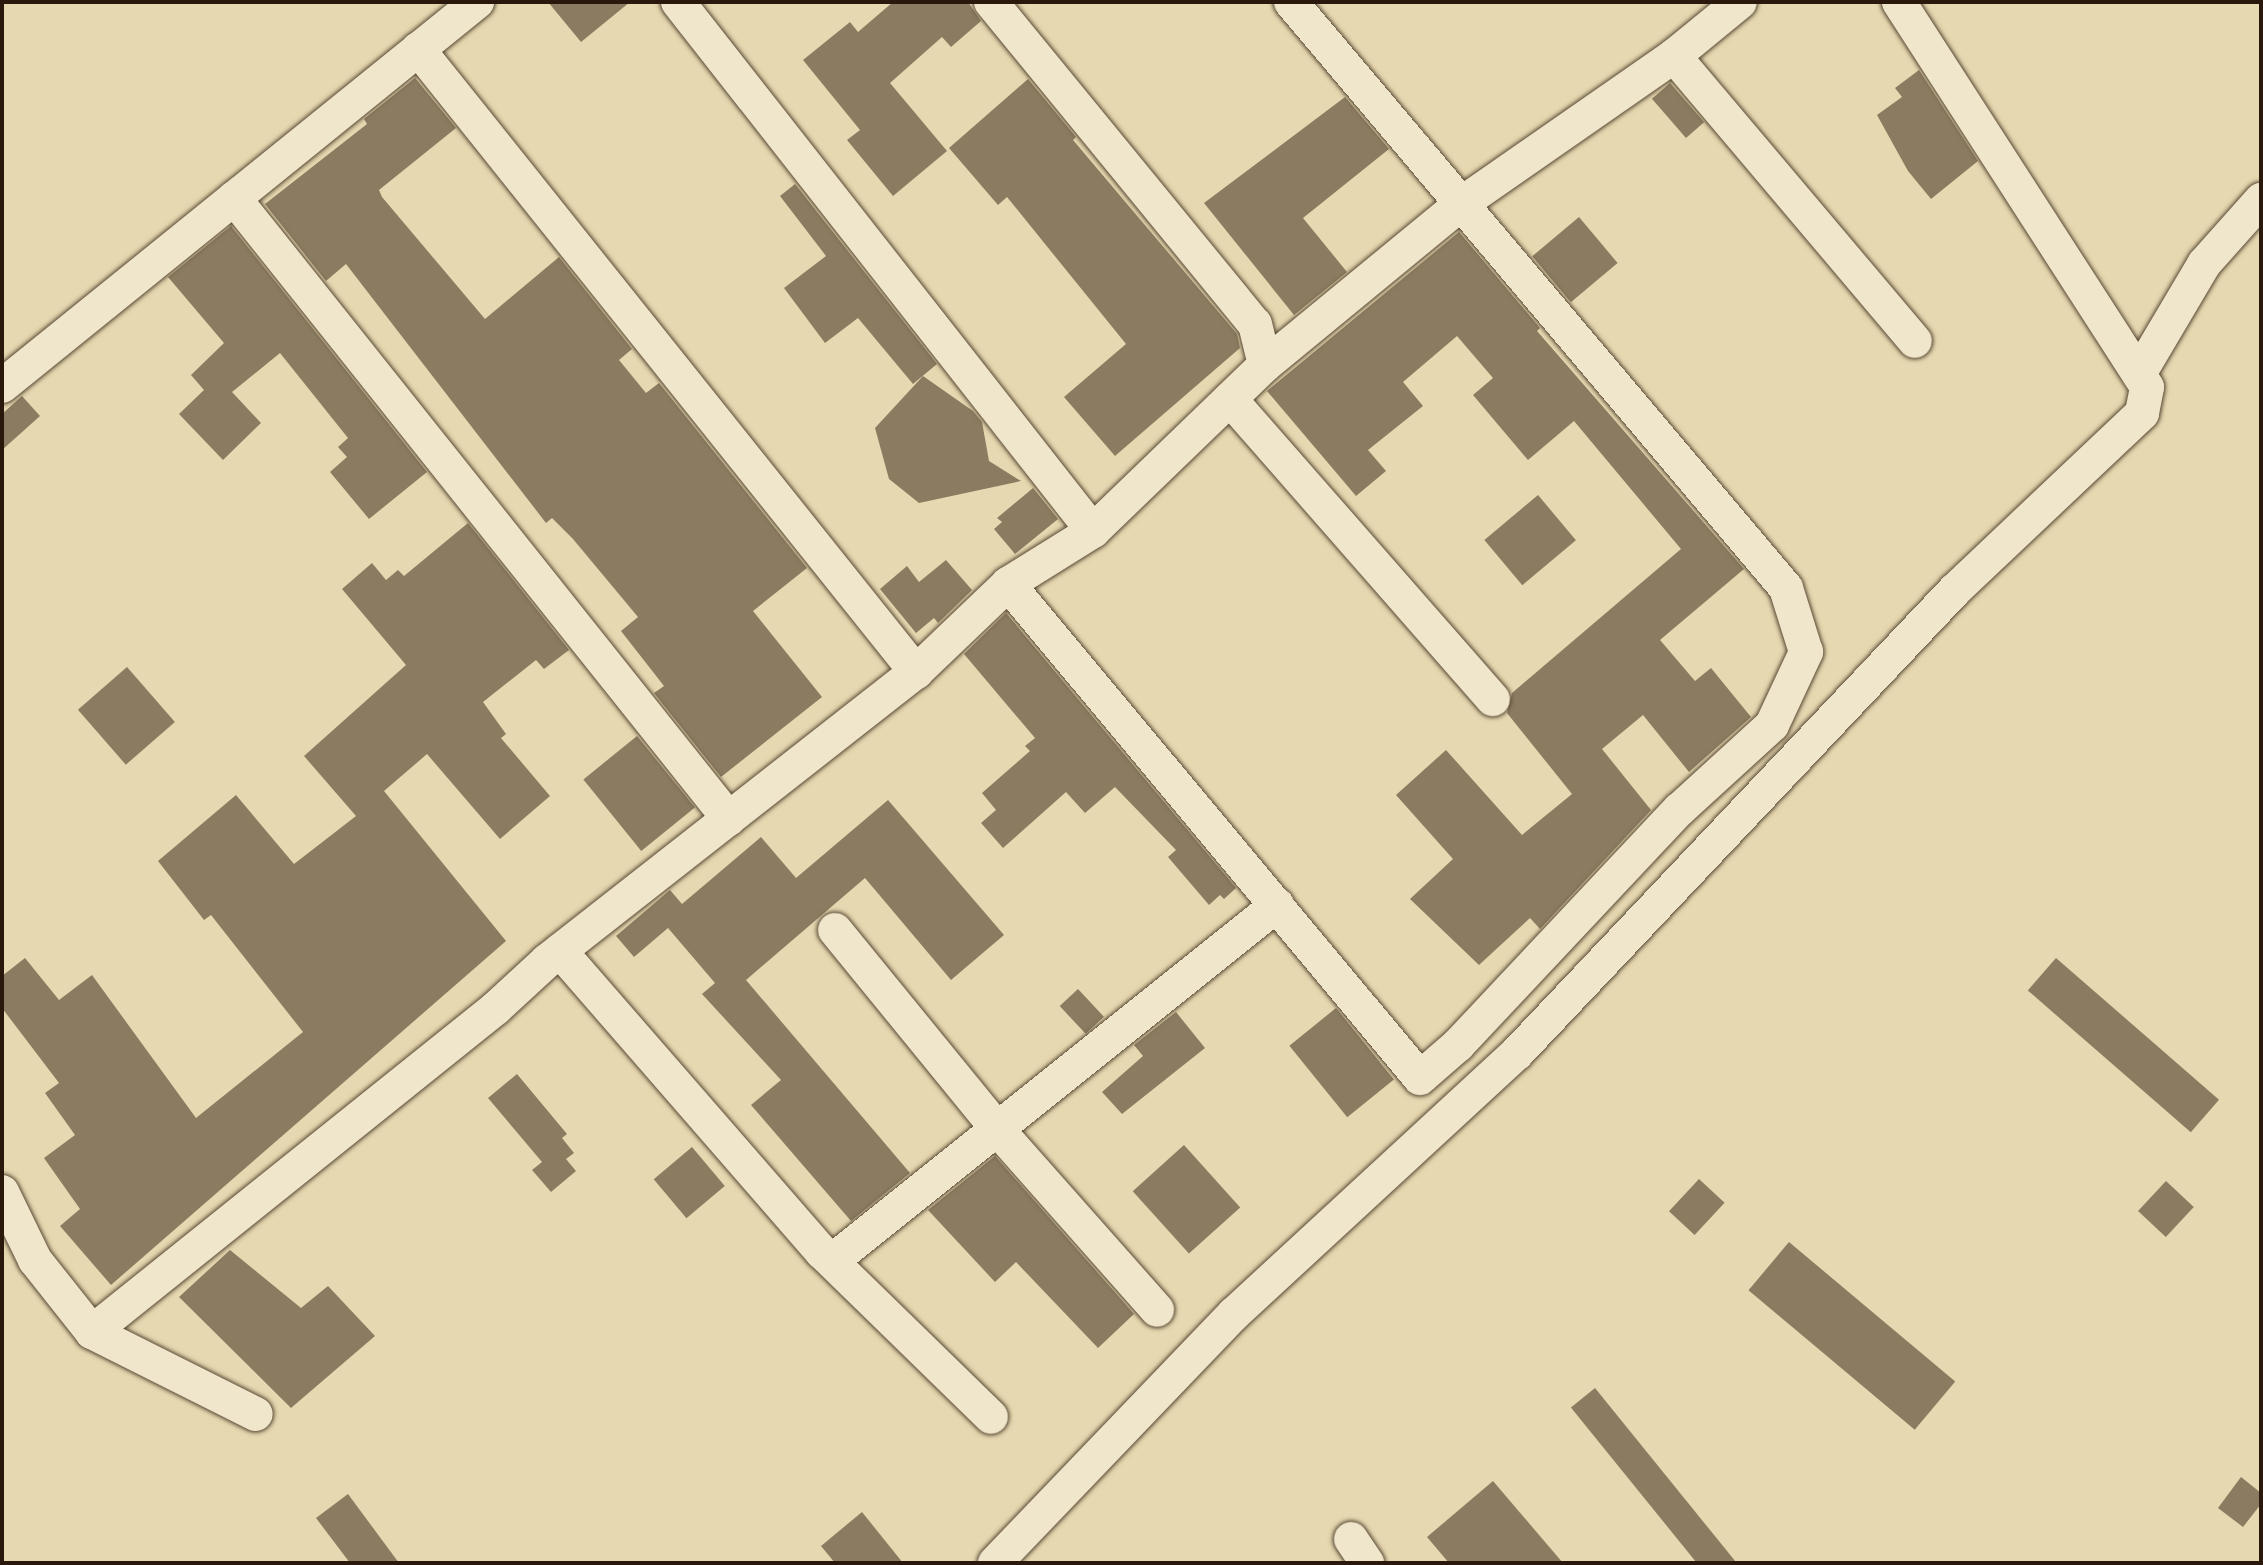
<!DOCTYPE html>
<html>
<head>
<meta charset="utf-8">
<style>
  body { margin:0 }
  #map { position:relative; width:2263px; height:1565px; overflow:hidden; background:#e6d8b0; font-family:"Libre Bodoni",serif }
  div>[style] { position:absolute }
  .building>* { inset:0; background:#8b7c61; transform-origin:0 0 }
  .roads { filter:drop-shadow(0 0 2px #584834) drop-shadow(0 0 2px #584834) }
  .minor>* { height:34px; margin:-17px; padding:0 17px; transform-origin:17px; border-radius:17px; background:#efe6cc }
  span { translate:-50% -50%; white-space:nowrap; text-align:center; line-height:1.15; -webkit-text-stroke:6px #efe6cc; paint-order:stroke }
  .frame { position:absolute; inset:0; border:4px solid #29180b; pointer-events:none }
</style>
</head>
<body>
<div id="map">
  <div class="building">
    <i style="clip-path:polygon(548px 2px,630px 2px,581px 42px)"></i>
    <i style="clip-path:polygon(893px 2px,968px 2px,981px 21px,951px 47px,942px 37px,890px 83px,947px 151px,893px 196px,847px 140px,860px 130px,803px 60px,850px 22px,858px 32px)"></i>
    <i style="clip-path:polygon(1919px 70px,1978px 161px,1931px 199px,1908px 171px,1877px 115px,1902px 97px,1895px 88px)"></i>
    <i style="clip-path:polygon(415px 78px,456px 128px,379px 190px,382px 197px,485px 319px,559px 257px,632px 349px,619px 360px,646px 393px,659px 383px,807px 568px,753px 611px,822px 697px,721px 777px,654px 693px,664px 686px,621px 631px,638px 617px,573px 539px,552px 518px,546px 523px,346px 264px,326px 281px,265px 204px,367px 124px,364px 119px)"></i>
    <i style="clip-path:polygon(1028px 79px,1076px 137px,1073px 140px,1237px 334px,1240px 348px,1115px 456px,1064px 397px,1126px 344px,1007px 197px,998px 205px,949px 148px)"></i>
    <i style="left:1670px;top:83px;width:52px;height:24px;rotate:49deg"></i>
    <i style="clip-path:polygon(1345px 97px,1389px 149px,1303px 218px,1347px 272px,1294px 315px,1204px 203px)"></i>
    <i style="clip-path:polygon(795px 184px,937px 364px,913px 384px,858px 318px,825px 343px,784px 288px,826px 256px,780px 196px)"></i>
    <i style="left:1579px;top:217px;width:60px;height:61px;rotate:50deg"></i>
    <i style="clip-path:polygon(231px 226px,427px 472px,369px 519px,330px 472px,347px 457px,338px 447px,348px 438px,280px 353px,232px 392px,261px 423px,223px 460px,179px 414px,204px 390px,191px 375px,224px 343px,168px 277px)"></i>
    <i style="clip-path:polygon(1459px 232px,1540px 328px,1537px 331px,1744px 569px,1660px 640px,1695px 681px,1711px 668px,1751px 717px,1689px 772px,1643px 715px,1602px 749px,1651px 810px,1540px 929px,1530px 918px,1479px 965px,1410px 899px,1453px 859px,1396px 795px,1446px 750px,1522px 835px,1572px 794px,1507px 713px,1512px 693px,1681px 549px,1574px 421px,1528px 460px,1473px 395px,1493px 378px,1457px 336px,1403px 382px,1423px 406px,1368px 450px,1386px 471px,1356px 496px,1267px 391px)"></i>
    <i style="clip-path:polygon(923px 376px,973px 411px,982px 422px,989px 461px,1021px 481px,919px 503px,889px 479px,875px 428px)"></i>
    <i style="clip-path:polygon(22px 396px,40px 416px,2px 450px,2px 414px)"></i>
    <i style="clip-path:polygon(1033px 488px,1058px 519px,1015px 554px,994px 529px,1002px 522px,997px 518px)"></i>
    <i style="left:1538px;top:495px;width:59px;height:70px;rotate:50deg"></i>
    <i style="clip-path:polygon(468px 523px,569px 650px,544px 669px,536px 660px,483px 702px,506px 734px,501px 738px,550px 796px,500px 839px,427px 754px,384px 791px,506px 941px,111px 1285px,60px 1226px,80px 1209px,44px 1158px,75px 1135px,45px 1093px,59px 1083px,2px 1008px,2px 976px,25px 958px,59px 1000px,92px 975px,196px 1118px,303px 1032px,211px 915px,204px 920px,158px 861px,236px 795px,294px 864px,356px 816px,304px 756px,406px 665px,342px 589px,372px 563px,386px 580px,398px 570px,404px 576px)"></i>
    <i style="clip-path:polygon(946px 560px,972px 590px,938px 623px,934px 618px,916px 633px,880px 589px,907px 566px,919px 582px)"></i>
    <i style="clip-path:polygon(1006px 613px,1236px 888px,1224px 899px,1220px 895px,1209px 905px,1168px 857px,1176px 850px,1115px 787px,1085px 813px,1066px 792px,1003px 848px,981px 823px,996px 810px,982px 793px,1030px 751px,1025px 746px,1035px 738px,964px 654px)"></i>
    <i style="left:127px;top:667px;width:73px;height:65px;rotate:49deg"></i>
    <i style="left:637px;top:736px;width:92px;height:69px;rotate:51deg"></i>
    <i style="clip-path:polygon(888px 800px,1004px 935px,951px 980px,865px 878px,746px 980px,910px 1173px,851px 1221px,751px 1105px,781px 1080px,702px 994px,715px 983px,668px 928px,634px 957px,616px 936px,670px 890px,682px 904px,761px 837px,796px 878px)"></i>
    <i style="left:2056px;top:958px;width:216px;height:43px;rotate:41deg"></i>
    <i style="left:1078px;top:989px;width:38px;height:25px;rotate:47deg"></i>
    <i style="left:1336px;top:1008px;width:92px;height:60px;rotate:51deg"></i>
    <i style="clip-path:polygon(1176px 1012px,1205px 1048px,1122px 1114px,1102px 1092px,1143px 1056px,1134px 1045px)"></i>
    <i style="clip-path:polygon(517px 1074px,567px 1134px,562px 1138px,574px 1153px,566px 1159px,576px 1171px,551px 1192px,532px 1170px,542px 1162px,488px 1098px)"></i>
    <i style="left:1184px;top:1145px;width:84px;height:69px;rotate:48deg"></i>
    <i style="left:692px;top:1147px;width:51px;height:50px;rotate:50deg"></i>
    <i style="clip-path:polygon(995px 1156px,1134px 1314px,1098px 1348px,1016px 1262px,995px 1282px,928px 1210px)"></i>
    <i style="left:1699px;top:1179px;width:35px;height:44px;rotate:43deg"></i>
    <i style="left:2166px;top:1181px;width:38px;height:41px;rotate:43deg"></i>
    <i style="left:1789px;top:1242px;width:217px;height:63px;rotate:40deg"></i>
    <i style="clip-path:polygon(230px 1250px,301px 1308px,328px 1286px,375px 1336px,291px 1408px,179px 1297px)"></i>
    <i style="left:1595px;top:1388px;width:224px;height:31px;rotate:51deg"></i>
    <i style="clip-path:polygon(2241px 1477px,2261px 1493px,2261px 1504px,2243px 1527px,2218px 1508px)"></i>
    <i style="clip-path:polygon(1493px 1481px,1563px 1563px,1449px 1563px,1427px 1537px)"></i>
    <i style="clip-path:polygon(348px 1494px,399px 1563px,350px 1563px,316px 1518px)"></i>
    <i style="clip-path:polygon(862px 1512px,903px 1563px,835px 1563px,821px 1546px)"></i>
  </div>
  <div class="roads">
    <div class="minor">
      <i style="left:678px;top:2px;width:672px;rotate:51.89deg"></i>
      <i style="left:991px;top:2px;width:416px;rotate:50.7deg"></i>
      <i style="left:1255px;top:324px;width:42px;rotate:76.3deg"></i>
      <i style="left:418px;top:49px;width:798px;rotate:51.36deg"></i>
      <i style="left:1674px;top:56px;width:373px;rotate:49.8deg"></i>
      <i style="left:234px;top:198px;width:794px;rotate:51.44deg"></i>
      <i style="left:2139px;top:374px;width:128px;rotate:-59.4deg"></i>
      <i style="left:2204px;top:264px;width:86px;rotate:-48.3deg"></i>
      <i style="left:2px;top:386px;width:611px;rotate:-38.95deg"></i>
      <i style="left:1230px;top:399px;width:399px;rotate:48.8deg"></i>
      <i style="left:1008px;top:584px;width:643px;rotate:50.17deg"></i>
      <i style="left:1420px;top:1078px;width:50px;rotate:-41deg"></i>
      <i style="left:1458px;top:1045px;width:323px;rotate:-46.8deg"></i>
      <i style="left:1679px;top:810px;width:126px;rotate:-42.4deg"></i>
      <i style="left:1772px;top:725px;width:81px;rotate:-65deg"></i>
      <i style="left:1806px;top:652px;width:67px;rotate:-107.4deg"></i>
      <i style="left:1786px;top:588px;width:767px;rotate:-130.19deg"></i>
      <i style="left:835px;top:930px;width:258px;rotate:50.8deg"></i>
      <i style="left:998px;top:1130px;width:240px;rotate:48.5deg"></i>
      <i style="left:560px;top:951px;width:399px;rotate:49deg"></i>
      <i style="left:822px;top:1252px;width:236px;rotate:44.3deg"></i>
      <i style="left:2px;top:1192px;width:76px;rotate:64.1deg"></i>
      <i style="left:35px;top:1260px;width:92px;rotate:51.6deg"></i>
      <i style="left:92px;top:1332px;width:183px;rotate:26.6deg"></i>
      <i style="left:832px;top:1261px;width:570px;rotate:-38.66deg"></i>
      <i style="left:92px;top:1332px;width:518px;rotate:-38.73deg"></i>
      <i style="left:496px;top:1008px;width:69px;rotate:-42.7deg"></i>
      <i style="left:547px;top:961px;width:469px;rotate:-38.1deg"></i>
      <i style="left:916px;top:672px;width:127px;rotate:-43.7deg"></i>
      <i style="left:1008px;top:584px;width:100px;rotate:-31.9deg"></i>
      <i style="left:1093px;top:531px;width:239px;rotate:-44deg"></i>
      <i style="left:1265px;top:365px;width:254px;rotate:-39.4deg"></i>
      <i style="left:1461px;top:204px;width:259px;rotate:-34.8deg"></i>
      <i style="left:1674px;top:56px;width:85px;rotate:-39.3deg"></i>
      <i style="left:1351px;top:1539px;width:29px;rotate:56deg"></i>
      <i style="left:995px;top:1563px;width:345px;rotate:-46.2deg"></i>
      <i style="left:1234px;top:1314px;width:385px;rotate:-42.7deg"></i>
      <i style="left:1517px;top:1053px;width:636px;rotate:-46.59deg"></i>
      <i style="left:1954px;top:591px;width:259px;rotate:-43.4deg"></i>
      <i style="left:2142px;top:413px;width:26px;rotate:-79deg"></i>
      <i style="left:2147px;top:387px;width:458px;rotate:-122.8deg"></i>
    </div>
  </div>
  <div class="frame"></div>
</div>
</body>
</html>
